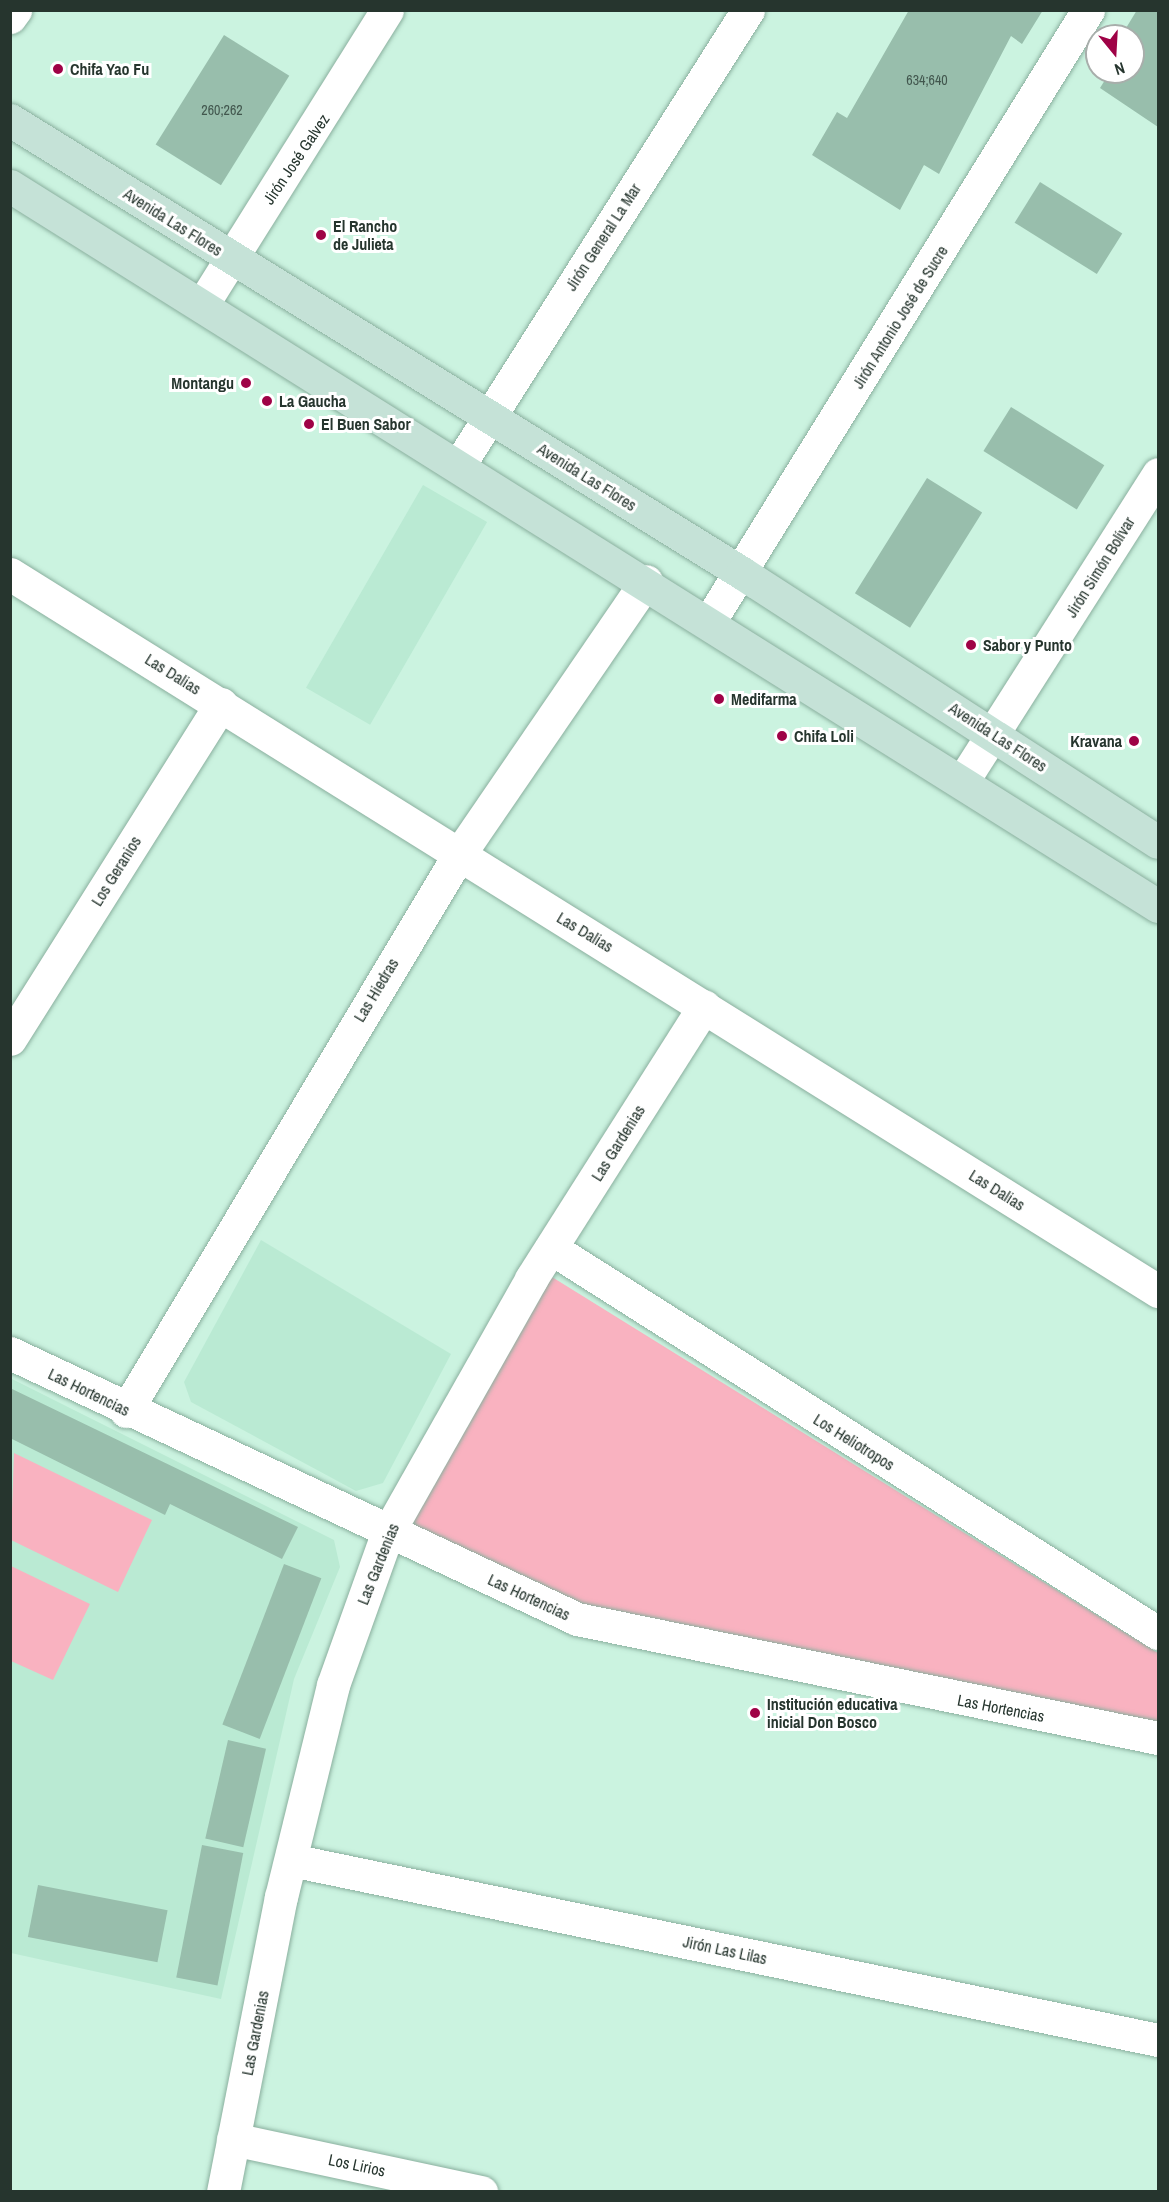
<!DOCTYPE html>
<html>
<head>
<meta charset="utf-8">
<style>
  body { margin:0 }
  #map { position:relative; width:1169px; height:2202px; overflow:hidden; background:#cbf3e0; font-family:"Archivo Narrow",sans-serif }
  div>[style] { position:absolute }
  .built>* { inset:0; background:#baead3; transform-origin:0 0 }
  .green>* { inset:0; background:#f9b2c0 }
  .building>* { inset:0; background:#98beac; transform-origin:0 0 }
  .roads { filter:drop-shadow(0 0 2px #8aaf9e) drop-shadow(0 0 2px #8aaf9e) }
  .street>* { height:33px; margin:-16.5px; padding:0 16.5px; transform-origin:16.5px; border-radius:16.5px; background:#fff }
  .secondary>* { height:33px; margin:-16.5px; padding:0 16.5px; transform-origin:16.5px; border-radius:16.5px; background:#c5e2d7 }
  .dots>* { width:16px; height:16px; translate:-50% -50%; box-sizing:border-box; border:3px solid #fff; border-radius:50% }
  span { translate:-50% -50%; white-space:nowrap; text-align:center; line-height:1.15; -webkit-text-stroke:6px #fff; paint-order:stroke }
  .number-label { font-size:14px; color:#42574e }
  .number-label span { -webkit-text-stroke-width:0 }
  .poi-label { font-size:16px; color:#26352e; font-weight:700 }
  .left { translate:0 -50%; text-align:left }
  .right { translate:-100% -50%; text-align:right }
  .street-label { font-size:16px; color:#26352e }
  .frame { position:absolute; inset:0; border:12px solid #26352e; pointer-events:none }
  .north { position:absolute; left:1085px; top:24px; width:60px; height:60px; box-sizing:border-box; background:#fff; border:2px solid #a8aeab; border-radius:50%; rotate:162deg; font-size:16px; font-weight:700; line-height:24px; text-align:center; color:#26352e }
  .north::after { content:''; display:block; margin:auto; width:21px; height:27px; background:#9f0246; clip-path:polygon(50% 0,100% 100%,50% 72%,0 100%) }
</style>
</head>
<body>
<div id="map">
  <div class="built">
    <i style="left:423px;top:485px;width:74px;height:234px;rotate:30deg"></i>
    <i style="clip-path:polygon(261px 1240px,451px 1354px,383px 1483px,356px 1491px,191px 1402px,184px 1382px)"></i>
    <i style="clip-path:polygon(10px 1378px,334px 1540px,340px 1567px,294px 1679px,221px 1999px,11px 1953px)"></i>
  </div>
  <div class="green">
    <i style="clip-path:polygon(552px 1277px,1158px 1653px,1158px 1730px,580px 1604px,411px 1524px)"></i>
    <i style="clip-path:polygon(14px 1453px,152px 1520px,118px 1592px,11px 1540px)"></i>
    <i style="clip-path:polygon(11px 1566px,90px 1604px,53px 1680px,11px 1661px)"></i>
  </div>
  <div class="building">
    <i style="clip-path:polygon(909px 10px,1043px 10px,1022px 44px,1011px 36px,939px 174px,924px 165px,900px 210px,812px 155px,837px 112px,847px 118px)"></i>
    <i style="clip-path:polygon(1137px 10px,1158px 10px,1158px 127px,1100px 88px,1110px 72px,1133px 72px,1133px 36px,1123px 33px)"></i>
    <i style="left:224px;top:35px;width:77px;height:129px;rotate:32deg"></i>
    <i style="left:1040px;top:182px;width:97px;height:48px;rotate:32deg"></i>
    <i style="left:1011px;top:407px;width:110px;height:52px;rotate:32deg"></i>
    <i style="left:927px;top:478px;width:65px;height:136px;rotate:32deg"></i>
    <i style="clip-path:polygon(10px 1388px,298px 1527px,282px 1559px,170px 1504px,165px 1515px,10px 1438px)"></i>
    <i style="left:284px;top:1564px;width:40px;height:172px;rotate:21deg"></i>
    <i style="left:228px;top:1740px;width:39px;height:101px;rotate:13deg"></i>
    <i style="left:202px;top:1845px;width:42px;height:135px;rotate:11deg"></i>
    <i style="left:38px;top:1885px;width:132px;height:53px;rotate:11deg"></i>
  </div>
  <div class="roads">
    <div class="street">
      <i style="left:10px;top:17px;width:9px;rotate:-54deg"></i>
      <i style="left:202px;top:305px;width:348px;rotate:-57.9deg"></i>
      <i style="left:459px;top:465px;width:539px;rotate:-57.58deg"></i>
      <i style="left:10px;top:574px;width:1354px;rotate:31.99deg"></i>
      <i style="left:709px;top:622px;width:720px;rotate:-58.23deg"></i>
      <i style="left:962px;top:782px;width:365px;rotate:-57.5deg"></i>
      <i style="left:10px;top:1039px;width:396px;rotate:-57.8deg"></i>
      <i style="left:551px;top:1248px;width:719px;rotate:32.39deg"></i>
      <i style="left:10px;top:1353px;width:626px;rotate:25.13deg"></i>
      <i style="left:577px;top:1619px;width:593px;rotate:11.58deg"></i>
      <i style="left:126px;top:1411px;width:647px;rotate:-59.11deg"></i>
      <i style="left:458px;top:856px;width:333px;rotate:-55.6deg"></i>
      <i style="left:291px;top:1860px;width:885px;rotate:11.73deg"></i>
      <i style="left:233px;top:2139px;width:254px;rotate:12.1deg"></i>
      <i style="left:223px;top:2192px;width:301px;rotate:-78.9deg"></i>
      <i style="left:281px;top:1897px;width:218px;rotate:-76.2deg"></i>
      <i style="left:333px;top:1685px;width:160px;rotate:-70.3deg"></i>
      <i style="left:387px;top:1534px;width:293px;rotate:-60.5deg"></i>
      <i style="left:531px;top:1279px;width:323px;rotate:-57.6deg"></i>
    </div>
    <div class="secondary">
      <i style="left:10px;top:120px;width:861px;rotate:31.75deg"></i>
      <i style="left:742px;top:573px;width:495px;rotate:32.9deg"></i>
      <i style="left:10px;top:186px;width:1355px;rotate:32.1deg"></i>
    </div>
  </div>
  <div class="dots">
    <i style="left:58px;top:69px;background:#9f0246"></i>
    <i style="left:321px;top:235px;background:#9f0246"></i>
    <i style="left:246px;top:383px;background:#9f0246"></i>
    <i style="left:267px;top:401px;background:#9f0246"></i>
    <i style="left:309px;top:424px;background:#9f0246"></i>
    <i style="left:971px;top:645px;background:#9f0246"></i>
    <i style="left:719px;top:699px;background:#9f0246"></i>
    <i style="left:782px;top:736px;background:#9f0246"></i>
    <i style="left:1134px;top:741px;background:#9f0246"></i>
    <i style="left:755px;top:1713px;background:#9f0246"></i>
  </div>
  <div class="number-label">
    <span style="left:927px;top:80px">634;640</span>
    <span style="left:222px;top:110px">260;262</span>
  </div>
  <div class="poi-label">
    <span class="left" style="left:70px;top:69px">Chifa Yao Fu</span>
    <span class="left" style="left:333px;top:235px">El Rancho<br>de Julieta</span>
    <span class="right" style="left:234px;top:383px">Montangu</span>
    <span class="left" style="left:279px;top:401px">La Gaucha</span>
    <span class="left" style="left:321px;top:424px">El Buen Sabor</span>
    <span class="left" style="left:983px;top:645px">Sabor y Punto</span>
    <span class="left" style="left:731px;top:699px">Medifarma</span>
    <span class="left" style="left:794px;top:736px">Chifa Loli</span>
    <span class="right" style="left:1122px;top:741px">Kravana</span>
    <span class="left" style="left:767px;top:1713px">Institución educativa<br>inicial Don Bosco</span>
  </div>
  <div class="street-label">
    <span style="left:296px;top:159px;rotate:-56deg">Jirón José Galvez</span>
    <span style="left:173px;top:222px;rotate:32deg">Avenida Las Flores</span>
    <span style="left:603px;top:237px;rotate:-57deg">Jirón General La Mar</span>
    <span style="left:900px;top:317px;rotate:-58deg">Jirón Antonio José de Sucre</span>
    <span style="left:587px;top:477px;rotate:32deg">Avenida Las Flores</span>
    <span style="left:1100px;top:567px;rotate:-58deg">Jirón Simón Bolívar</span>
    <span style="left:173px;top:674px;rotate:32deg">Las Dalias</span>
    <span style="left:998px;top:737px;rotate:33deg">Avenida Las Flores</span>
    <span style="left:116px;top:871px;rotate:-58deg">Los Geranios</span>
    <span style="left:585px;top:932px;rotate:31deg">Las Dalias</span>
    <span style="left:376px;top:990px;rotate:-59deg">Las Hiedras</span>
    <span style="left:618px;top:1143px;rotate:-58deg">Las Gardenias</span>
    <span style="left:997px;top:1190px;rotate:32deg">Las Dalias</span>
    <span style="left:89px;top:1392px;rotate:26deg">Las Hortencias</span>
    <span style="left:854px;top:1442px;rotate:32deg">Los Heliotropos</span>
    <span style="left:378px;top:1564px;rotate:-68deg">Las Gardenias</span>
    <span style="left:529px;top:1597px;rotate:25deg">Las Hortencias</span>
    <span style="left:1001px;top:1708px;rotate:11deg">Las Hortencias</span>
    <span style="left:725px;top:1950px;rotate:12deg">Jirón Las Lilas</span>
    <span style="left:255px;top:2033px;rotate:-79deg">Las Gardenias</span>
    <span style="left:357px;top:2165px;rotate:12deg">Los Lirios</span>
  </div>
  <div class="frame"></div>
  <div class="north">N</div>
</div>
</body>
</html>
